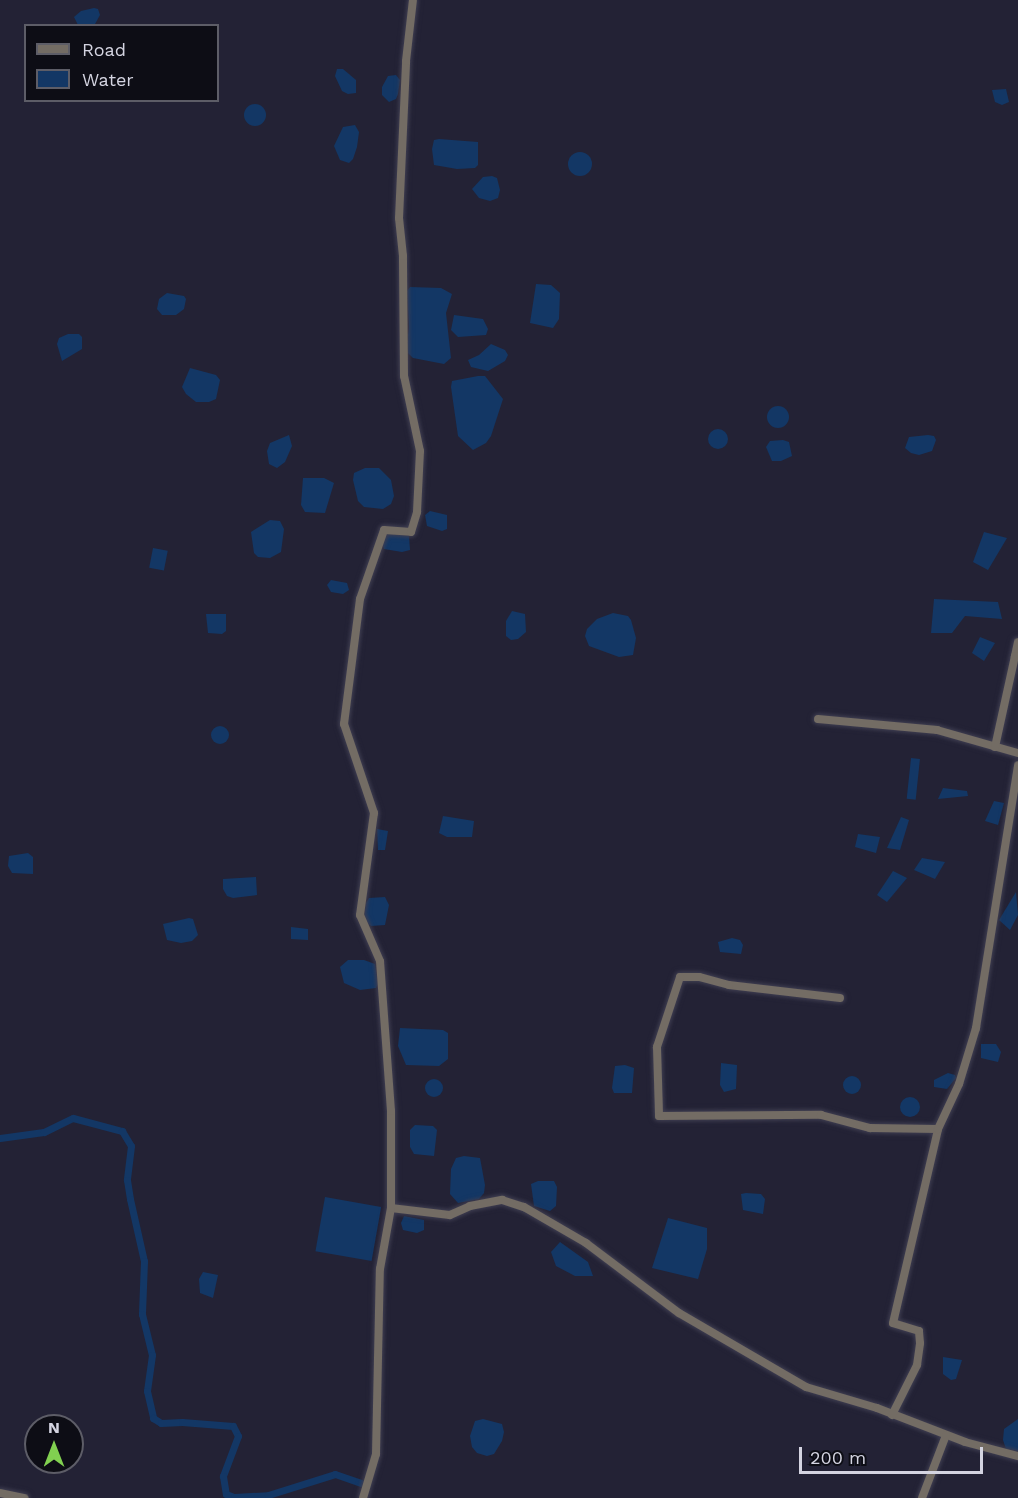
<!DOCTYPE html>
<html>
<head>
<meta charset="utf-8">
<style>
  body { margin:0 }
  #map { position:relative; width:1018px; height:1498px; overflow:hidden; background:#232235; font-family:"Work Sans",sans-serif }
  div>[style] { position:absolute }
  .water>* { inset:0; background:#133765; transform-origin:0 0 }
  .round { border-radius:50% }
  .canal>* { height:7px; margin:-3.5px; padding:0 3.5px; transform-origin:3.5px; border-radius:3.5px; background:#133765 }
  .roads { filter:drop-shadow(0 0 2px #3f3e51) drop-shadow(0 0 2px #3f3e51) }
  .street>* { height:8px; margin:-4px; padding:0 4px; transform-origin:4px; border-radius:4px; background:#736c64 }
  span { translate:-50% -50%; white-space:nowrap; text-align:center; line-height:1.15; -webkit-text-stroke:4.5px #0d0d15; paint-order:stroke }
  .legend { position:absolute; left:24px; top:24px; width:195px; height:78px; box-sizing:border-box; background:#0d0d15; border:2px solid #5d5d67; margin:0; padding:8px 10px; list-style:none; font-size:18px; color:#d4d4e1 }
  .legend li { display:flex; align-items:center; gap:12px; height:30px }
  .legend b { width:30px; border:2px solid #5d5d67 }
  .north { position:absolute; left:24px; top:1414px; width:60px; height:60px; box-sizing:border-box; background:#0d0d15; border:2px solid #5d5d67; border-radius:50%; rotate:0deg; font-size:16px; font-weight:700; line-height:24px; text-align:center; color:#d4d4e1 }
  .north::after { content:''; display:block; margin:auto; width:21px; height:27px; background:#81d050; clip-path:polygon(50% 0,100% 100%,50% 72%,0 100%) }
  .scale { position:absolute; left:799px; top:1447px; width:184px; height:27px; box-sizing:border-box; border:3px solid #d4d4e1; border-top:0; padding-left:8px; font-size:18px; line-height:21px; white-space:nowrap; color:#d4d4e1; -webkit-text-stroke:4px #0d0d15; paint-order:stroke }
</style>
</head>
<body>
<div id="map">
  <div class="water">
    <i style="clip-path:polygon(94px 8px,98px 9px,100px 15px,95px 24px,78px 25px,74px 17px,81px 11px)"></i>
    <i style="clip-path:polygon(337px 69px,343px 69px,356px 80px,356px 93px,348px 94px,342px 91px,335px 76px)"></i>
    <i style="clip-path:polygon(396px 75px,400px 80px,398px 94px,396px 99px,389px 102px,382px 95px,382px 87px,388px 76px)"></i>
    <i style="clip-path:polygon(1006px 89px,1009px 102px,1002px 105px,995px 102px,992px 90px)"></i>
    <i class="round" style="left:244px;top:104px;width:22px;height:22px"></i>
    <i style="clip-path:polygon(355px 125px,359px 132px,357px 147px,353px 159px,349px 163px,340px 160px,334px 146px,343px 127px)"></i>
    <i style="clip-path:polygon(439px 139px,478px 142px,478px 165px,475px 168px,457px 169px,434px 165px,432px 149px,434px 140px)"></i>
    <i class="round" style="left:568px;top:152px;width:24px;height:24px"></i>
    <i style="clip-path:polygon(492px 176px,497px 178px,500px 190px,498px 198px,490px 201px,479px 198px,472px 189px,483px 177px)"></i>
    <i style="clip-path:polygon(536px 284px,551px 285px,560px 293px,559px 319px,553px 328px,530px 323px)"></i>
    <i style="clip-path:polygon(410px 287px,441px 288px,452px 294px,446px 313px,451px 358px,444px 364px,413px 358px,406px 351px,409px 327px,407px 291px)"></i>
    <i style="clip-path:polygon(167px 293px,184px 296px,186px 299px,184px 309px,176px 315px,162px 315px,157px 309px,159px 299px)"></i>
    <i style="clip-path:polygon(454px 315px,483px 319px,488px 329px,486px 335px,458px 337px,451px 330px)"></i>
    <i style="clip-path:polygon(68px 334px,79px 334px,82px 337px,82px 349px,62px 361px,57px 344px,59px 338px)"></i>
    <i style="clip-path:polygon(491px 344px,505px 350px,508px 355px,505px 361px,488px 371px,471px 367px,468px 360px,479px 355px)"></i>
    <i style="clip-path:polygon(190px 368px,216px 375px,220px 380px,216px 399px,209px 402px,196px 402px,186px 394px,182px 387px)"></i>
    <i style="clip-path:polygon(478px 376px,485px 376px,503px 399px,491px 436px,486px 443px,473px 450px,458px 436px,451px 387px,452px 381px)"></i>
    <i class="round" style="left:767px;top:406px;width:22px;height:22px"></i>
    <i class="round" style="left:708px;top:429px;width:20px;height:20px"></i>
    <i style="clip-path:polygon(289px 435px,292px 446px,285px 462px,277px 468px,269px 464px,267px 451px,270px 443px)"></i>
    <i style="clip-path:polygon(928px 435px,934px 436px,936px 440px,932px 451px,919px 455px,911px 453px,905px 448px,909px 437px)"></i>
    <i style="clip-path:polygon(783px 440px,789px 442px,792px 456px,781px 461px,772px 461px,766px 447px,770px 441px)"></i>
    <i style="clip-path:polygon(365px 468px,379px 468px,391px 480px,394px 496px,391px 504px,383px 509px,364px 507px,358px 501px,353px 480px,354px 473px)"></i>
    <i style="clip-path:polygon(303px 478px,324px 478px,334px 483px,325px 513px,305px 512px,301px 505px)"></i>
    <i style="clip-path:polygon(430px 511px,447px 515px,447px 529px,442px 531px,427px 526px,425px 515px)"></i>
    <i style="clip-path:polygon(270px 520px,280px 521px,284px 529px,281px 552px,270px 558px,258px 557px,254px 553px,251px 532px)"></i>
    <i style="clip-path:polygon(984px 532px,1007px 538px,988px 570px,973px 562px)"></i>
    <i style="clip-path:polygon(387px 533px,409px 536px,410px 550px,402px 552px,384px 549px,382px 543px)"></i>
    <i style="left:153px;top:548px;width:15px;height:20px;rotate:11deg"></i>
    <i style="clip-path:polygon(331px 580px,347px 583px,349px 590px,343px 594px,331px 592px,327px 585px)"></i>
    <i style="clip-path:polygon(934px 599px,998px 602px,1002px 619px,965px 616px,952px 633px,931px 633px)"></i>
    <i style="clip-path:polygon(512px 611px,525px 614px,526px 632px,518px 639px,511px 640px,506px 636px,506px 621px)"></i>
    <i style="clip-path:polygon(613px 613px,628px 616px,631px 620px,636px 638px,633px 655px,619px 657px,589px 646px,585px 636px,587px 629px,597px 619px)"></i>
    <i style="clip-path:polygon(206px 614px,226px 614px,226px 631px,222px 634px,208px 633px)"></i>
    <i style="clip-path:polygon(980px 637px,995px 643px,984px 661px,972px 653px)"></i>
    <i class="round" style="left:211px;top:726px;width:18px;height:18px"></i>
    <i style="left:911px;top:758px;width:9px;height:41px;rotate:6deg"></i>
    <i style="clip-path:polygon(943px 788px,967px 791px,968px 796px,938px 799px)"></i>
    <i style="clip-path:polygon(994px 801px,1004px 803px,998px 825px,985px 821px)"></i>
    <i style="clip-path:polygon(443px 816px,474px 821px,472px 837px,447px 837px,439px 833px)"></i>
    <i style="clip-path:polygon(901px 817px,909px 820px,900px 850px,887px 848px)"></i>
    <i style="clip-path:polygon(377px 829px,388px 831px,385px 850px,378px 850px)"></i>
    <i style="clip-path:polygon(858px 834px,880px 837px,876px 853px,855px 847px)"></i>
    <i style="clip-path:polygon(28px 853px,33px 857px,33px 874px,12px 873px,8px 866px,9px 856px)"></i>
    <i style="clip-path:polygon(922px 858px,945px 862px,935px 879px,914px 870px)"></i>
    <i style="clip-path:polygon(893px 871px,907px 878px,887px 902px,877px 895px)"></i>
    <i style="clip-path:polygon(256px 877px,257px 895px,233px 898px,227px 896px,223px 889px,223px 879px)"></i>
    <i style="clip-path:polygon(1016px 892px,1018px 915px,1010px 930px,999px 920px)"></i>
    <i style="clip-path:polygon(385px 897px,389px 905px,385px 925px,371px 926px,364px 920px,366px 903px,369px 898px)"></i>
    <i style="clip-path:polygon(189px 918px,193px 919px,198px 935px,192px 941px,181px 943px,167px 940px,163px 924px)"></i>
    <i style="clip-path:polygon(291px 927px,308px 929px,308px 940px,291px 939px)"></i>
    <i style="clip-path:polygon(732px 938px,740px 940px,743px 945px,741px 954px,720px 952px,718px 942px)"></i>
    <i style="clip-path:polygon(348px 960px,364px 960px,375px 964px,378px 984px,376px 988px,360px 990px,344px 983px,340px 967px)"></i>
    <i style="clip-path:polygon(400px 1028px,443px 1030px,448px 1033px,448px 1059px,439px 1066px,406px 1065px,398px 1046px)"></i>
    <i style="clip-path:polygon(981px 1044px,996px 1044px,1001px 1052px,998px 1062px,981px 1058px)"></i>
    <i style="clip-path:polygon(721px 1063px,737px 1065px,736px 1089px,724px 1092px,720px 1085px)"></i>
    <i style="clip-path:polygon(625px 1065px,634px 1068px,632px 1093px,614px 1093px,612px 1088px,615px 1066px)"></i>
    <i style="clip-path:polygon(948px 1073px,955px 1075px,956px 1078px,947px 1089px,934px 1087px,934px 1080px)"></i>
    <i class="round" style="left:843px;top:1076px;width:18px;height:18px"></i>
    <i class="round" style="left:425px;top:1079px;width:18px;height:18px"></i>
    <i class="round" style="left:900px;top:1097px;width:20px;height:20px"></i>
    <i style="clip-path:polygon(415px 1125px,433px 1126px,437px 1130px,434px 1156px,414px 1154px,410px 1147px,410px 1130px)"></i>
    <i style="clip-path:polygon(464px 1156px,480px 1158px,485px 1185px,484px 1193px,479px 1199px,458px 1203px,450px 1194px,451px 1169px,456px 1158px)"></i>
    <i style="clip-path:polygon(538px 1181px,554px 1181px,557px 1187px,556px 1206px,550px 1211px,534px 1206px,531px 1184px)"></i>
    <i style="clip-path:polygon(746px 1193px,761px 1194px,765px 1199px,763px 1214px,743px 1210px,741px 1194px)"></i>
    <i style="left:325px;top:1197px;width:57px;height:55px;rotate:10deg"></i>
    <i style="clip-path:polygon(404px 1216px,424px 1220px,424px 1230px,417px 1233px,403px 1230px,401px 1223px)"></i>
    <i style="clip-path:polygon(668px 1218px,707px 1228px,707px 1249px,698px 1279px,652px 1268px)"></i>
    <i style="clip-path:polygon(560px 1242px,588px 1262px,593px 1276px,575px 1276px,556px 1266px,551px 1252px)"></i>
    <i style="clip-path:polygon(203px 1272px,218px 1275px,213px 1298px,200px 1293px,199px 1279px)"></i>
    <i style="clip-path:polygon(943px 1357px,962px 1360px,956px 1379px,951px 1380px,943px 1374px)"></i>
    <i style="clip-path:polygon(483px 1419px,502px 1424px,504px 1432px,502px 1441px,494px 1454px,487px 1456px,477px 1453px,472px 1447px,470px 1436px,475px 1421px)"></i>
    <i style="clip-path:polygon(1018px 1419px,1018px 1451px,1006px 1449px,1003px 1440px,1004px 1429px)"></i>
  </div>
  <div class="canal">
    <i style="left:0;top:1138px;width:44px;rotate:-7.8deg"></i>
    <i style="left:44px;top:1132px;width:32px;rotate:-26deg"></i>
    <i style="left:73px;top:1118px;width:51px;rotate:14.9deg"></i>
    <i style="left:122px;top:1131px;width:17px;rotate:59deg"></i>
    <i style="left:131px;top:1146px;width:34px;rotate:97deg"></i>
    <i style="left:127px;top:1180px;width:19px;rotate:81deg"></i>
    <i style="left:130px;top:1199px;width:64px;rotate:77.3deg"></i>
    <i style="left:144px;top:1261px;width:53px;rotate:92.2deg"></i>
    <i style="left:142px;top:1314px;width:42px;rotate:76.3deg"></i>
    <i style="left:152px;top:1355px;width:36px;rotate:98deg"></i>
    <i style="left:147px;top:1391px;width:28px;rotate:77deg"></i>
    <i style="left:153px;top:1418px;width:9px;rotate:32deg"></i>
    <i style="left:161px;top:1423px;width:21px;rotate:-3deg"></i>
    <i style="left:182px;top:1422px;width:51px;rotate:4.5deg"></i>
    <i style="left:233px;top:1426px;width:11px;rotate:63deg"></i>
    <i style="left:238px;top:1436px;width:43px;rotate:110.6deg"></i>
    <i style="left:223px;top:1476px;width:18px;rotate:81deg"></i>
    <i style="left:226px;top:1494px;width:9px;rotate:21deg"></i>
    <i style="left:234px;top:1497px;width:34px;rotate:-3deg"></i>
    <i style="left:268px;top:1495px;width:70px;rotate:-17.4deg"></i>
    <i style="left:335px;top:1474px;width:34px;rotate:19deg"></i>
  </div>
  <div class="roads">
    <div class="street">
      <i style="left:1015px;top:656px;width:14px;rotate:-78deg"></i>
      <i style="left:818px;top:719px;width:120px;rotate:5.3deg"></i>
      <i style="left:937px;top:730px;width:84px;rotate:15.9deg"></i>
      <i style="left:995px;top:747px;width:93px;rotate:-77.6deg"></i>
      <i style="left:1015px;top:656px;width:3px;rotate:18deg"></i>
      <i style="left:840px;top:998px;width:112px;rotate:-173.3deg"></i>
      <i style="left:729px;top:985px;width:31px;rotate:-165deg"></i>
      <i style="left:699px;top:977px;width:19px;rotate:180deg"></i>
      <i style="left:680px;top:977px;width:74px;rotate:108.2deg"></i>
      <i style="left:657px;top:1047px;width:69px;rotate:88.3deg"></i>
      <i style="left:659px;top:1116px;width:162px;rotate:-0.4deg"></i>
      <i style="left:821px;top:1115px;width:51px;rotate:14.9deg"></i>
      <i style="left:870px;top:1128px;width:68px;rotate:0.8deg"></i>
      <i style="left:391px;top:1208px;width:59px;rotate:6.8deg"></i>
      <i style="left:450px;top:1215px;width:22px;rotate:-24deg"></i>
      <i style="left:470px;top:1206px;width:33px;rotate:-11deg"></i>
      <i style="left:502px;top:1200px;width:23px;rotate:18deg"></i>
      <i style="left:524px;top:1207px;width:72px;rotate:30.1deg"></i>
      <i style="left:586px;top:1243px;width:116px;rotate:37deg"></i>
      <i style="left:679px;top:1313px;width:147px;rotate:30.2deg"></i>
      <i style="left:806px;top:1387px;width:74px;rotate:16.5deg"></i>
      <i style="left:877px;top:1408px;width:94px;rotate:21.1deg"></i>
      <i style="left:965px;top:1442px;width:55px;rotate:14.8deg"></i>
      <i style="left:892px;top:1415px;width:56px;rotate:-63.4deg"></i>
      <i style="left:917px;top:1365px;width:22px;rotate:-82deg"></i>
      <i style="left:920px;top:1343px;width:12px;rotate:-95deg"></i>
      <i style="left:919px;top:1331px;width:27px;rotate:-163deg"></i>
      <i style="left:893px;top:1323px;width:199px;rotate:-76.9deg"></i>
      <i style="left:938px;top:1129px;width:50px;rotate:-65deg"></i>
      <i style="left:959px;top:1084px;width:59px;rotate:-73.1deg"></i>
      <i style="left:976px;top:1028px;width:266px;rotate:-80.9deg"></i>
      <i style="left:0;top:1493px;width:25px;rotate:12deg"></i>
      <i style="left:363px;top:1498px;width:46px;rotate:-73.5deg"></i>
      <i style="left:376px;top:1454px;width:185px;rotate:-88.8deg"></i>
      <i style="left:380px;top:1269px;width:62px;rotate:-79.8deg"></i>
      <i style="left:391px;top:1208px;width:97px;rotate:-90deg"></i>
      <i style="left:391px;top:1111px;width:150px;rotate:-94.2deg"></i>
      <i style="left:380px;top:961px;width:50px;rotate:-113.5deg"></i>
      <i style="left:360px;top:915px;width:103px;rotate:-82.2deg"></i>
      <i style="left:374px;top:813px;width:94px;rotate:-108.6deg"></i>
      <i style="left:344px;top:724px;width:126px;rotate:-82.7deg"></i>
      <i style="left:360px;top:599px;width:73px;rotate:-70.8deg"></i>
      <i style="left:384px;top:530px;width:27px;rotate:4deg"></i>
      <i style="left:411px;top:532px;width:21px;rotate:-73deg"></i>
      <i style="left:417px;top:512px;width:61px;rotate:-87.2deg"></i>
      <i style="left:420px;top:451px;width:77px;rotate:-102deg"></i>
      <i style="left:404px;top:376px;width:120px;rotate:-90.5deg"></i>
      <i style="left:403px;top:256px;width:38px;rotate:-96deg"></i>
      <i style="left:399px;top:218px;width:157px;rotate:-87.4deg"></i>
      <i style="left:406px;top:61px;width:61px;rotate:-83.5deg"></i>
      <i style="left:922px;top:1498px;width:67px;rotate:-69.1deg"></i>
    </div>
  </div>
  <ul class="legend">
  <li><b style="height:8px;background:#736c64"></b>Road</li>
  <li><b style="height:16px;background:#133765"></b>Water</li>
  </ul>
  <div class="north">N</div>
  <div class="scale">200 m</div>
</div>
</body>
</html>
